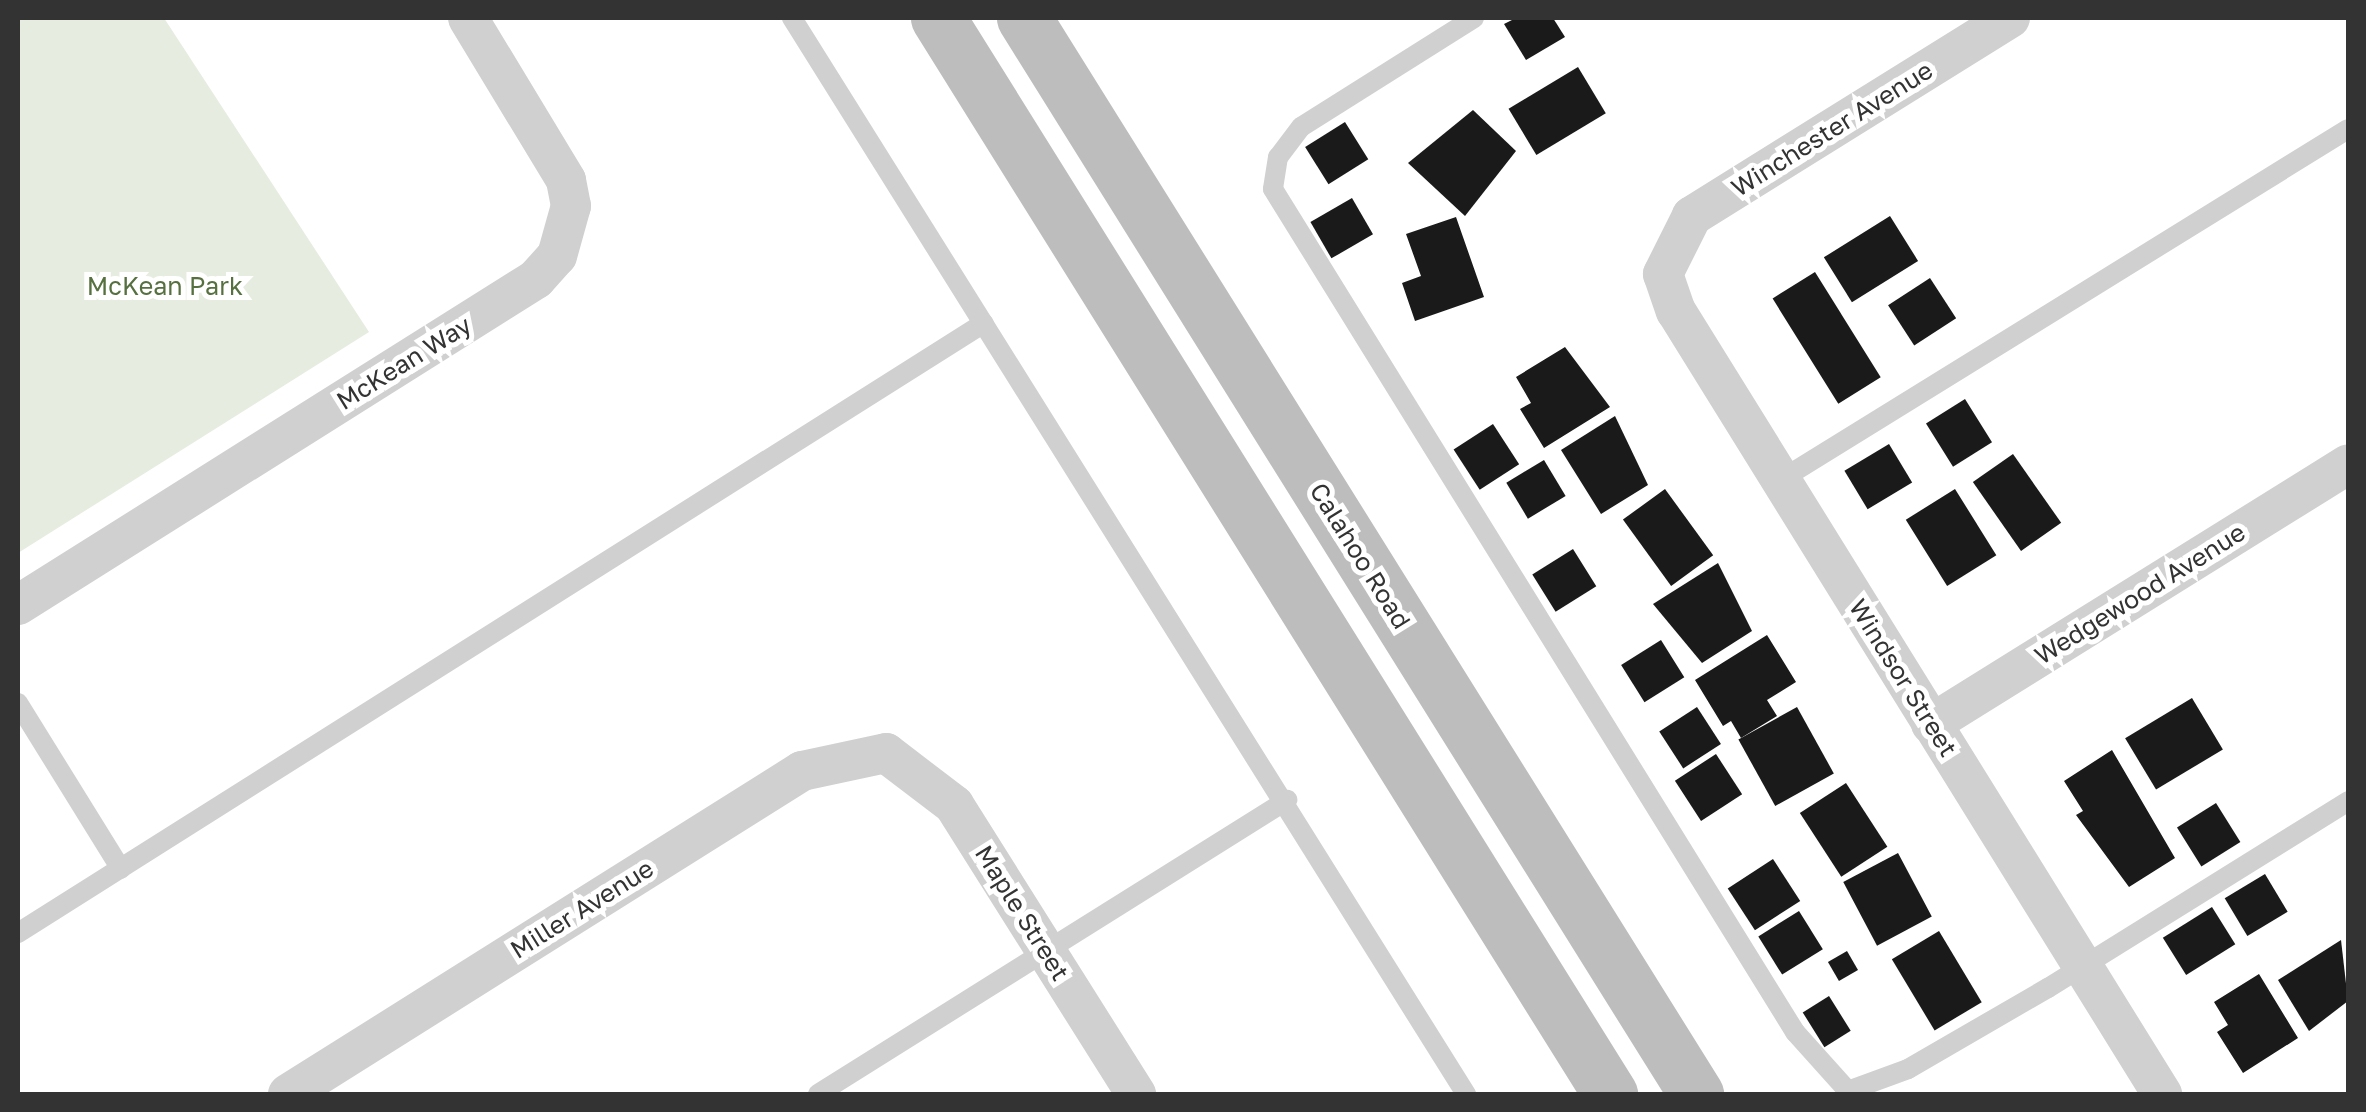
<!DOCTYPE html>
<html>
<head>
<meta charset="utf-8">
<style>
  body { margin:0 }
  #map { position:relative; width:2366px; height:1112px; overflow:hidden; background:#fff; font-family:"Golos Text",sans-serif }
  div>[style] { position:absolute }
  .green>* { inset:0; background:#e6ecdf }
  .building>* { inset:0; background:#1a1a1a; transform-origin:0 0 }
  .service>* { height:20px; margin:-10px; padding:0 10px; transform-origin:10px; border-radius:10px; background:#d0d0d0 }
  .minor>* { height:40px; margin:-20px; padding:0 20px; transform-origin:20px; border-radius:20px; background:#d0d0d0 }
  .secondary>* { height:55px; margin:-27.5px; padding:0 27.5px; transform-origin:27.5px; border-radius:27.5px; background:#bdbdbd }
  span { translate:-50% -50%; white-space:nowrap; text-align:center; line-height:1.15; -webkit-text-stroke:10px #fff; paint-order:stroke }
  .street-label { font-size:25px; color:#333 }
  .park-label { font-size:25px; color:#56703f }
  .frame { position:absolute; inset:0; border:20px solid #333; pointer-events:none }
</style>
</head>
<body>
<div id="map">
  <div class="green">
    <i style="clip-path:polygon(18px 18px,164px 18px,369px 332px,18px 553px)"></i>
  </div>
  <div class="building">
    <i style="clip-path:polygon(1516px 18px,1553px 18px,1565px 37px,1526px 60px,1504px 24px)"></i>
    <i style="left:1578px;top:67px;width:54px;height:81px;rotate:59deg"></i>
    <i style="clip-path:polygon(1473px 110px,1516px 151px,1465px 216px,1408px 163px)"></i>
    <i style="left:1345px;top:122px;width:44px;height:47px;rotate:58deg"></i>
    <i style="left:1352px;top:198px;width:42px;height:48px;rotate:60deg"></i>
    <i style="left:1890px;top:216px;width:53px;height:78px;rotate:58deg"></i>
    <i style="clip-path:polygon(1456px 217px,1484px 297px,1415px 321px,1402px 283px,1421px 276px,1406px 234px)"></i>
    <i style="left:1815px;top:272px;width:124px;height:50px;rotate:58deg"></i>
    <i style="left:1930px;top:278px;width:48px;height:50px;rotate:57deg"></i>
    <i style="clip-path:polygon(1565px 347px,1610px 407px,1544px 448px,1520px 409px,1531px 403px,1516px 377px)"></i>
    <i style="left:1965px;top:399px;width:51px;height:46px;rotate:58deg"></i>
    <i style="clip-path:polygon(1615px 416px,1648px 485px,1601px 514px,1561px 450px)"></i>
    <i style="left:1493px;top:424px;width:48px;height:47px;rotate:57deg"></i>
    <i style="left:1889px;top:444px;width:45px;height:52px;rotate:59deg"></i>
    <i style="left:2013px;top:454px;width:84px;height:49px;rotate:55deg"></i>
    <i style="left:1544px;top:460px;width:42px;height:44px;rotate:59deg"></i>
    <i style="left:1665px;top:489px;width:82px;height:52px;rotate:54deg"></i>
    <i style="left:1955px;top:489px;width:78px;height:58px;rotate:58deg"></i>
    <i style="left:1573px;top:549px;width:44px;height:48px;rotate:58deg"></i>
    <i style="clip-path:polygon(1718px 563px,1752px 631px,1702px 663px,1653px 604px)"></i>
    <i style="clip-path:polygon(1767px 635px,1796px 682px,1767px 700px,1777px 716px,1741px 738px,1731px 721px,1723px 726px,1695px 680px)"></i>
    <i style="left:1661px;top:640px;width:44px;height:47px;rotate:58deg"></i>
    <i style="left:2192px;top:698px;width:60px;height:78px;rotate:59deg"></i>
    <i style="left:1697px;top:707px;width:44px;height:45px;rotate:57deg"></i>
    <i style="left:1797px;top:707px;width:76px;height:67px;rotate:61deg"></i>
    <i style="clip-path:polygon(2112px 750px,2175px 858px,2129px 887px,2076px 815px,2083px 811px,2064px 781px)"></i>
    <i style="left:1716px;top:754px;width:48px;height:49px;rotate:57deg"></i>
    <i style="left:1846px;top:783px;width:76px;height:55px;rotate:57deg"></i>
    <i style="left:2216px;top:803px;width:46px;height:46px;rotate:58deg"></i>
    <i style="left:1898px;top:853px;width:72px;height:62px;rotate:62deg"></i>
    <i style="left:1773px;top:859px;width:50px;height:54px;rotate:57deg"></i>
    <i style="left:2265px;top:874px;width:44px;height:47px;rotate:59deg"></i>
    <i style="left:2212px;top:907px;width:44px;height:58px;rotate:58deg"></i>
    <i style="left:1799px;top:911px;width:45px;height:48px;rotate:58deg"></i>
    <i style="left:1939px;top:931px;width:83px;height:55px;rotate:59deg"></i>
    <i style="clip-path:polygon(2341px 940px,2348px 1001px,2309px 1031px,2278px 980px)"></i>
    <i style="left:1847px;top:951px;width:22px;height:22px;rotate:60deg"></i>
    <i style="clip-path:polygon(2259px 974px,2298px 1038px,2243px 1073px,2217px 1032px,2228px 1025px,2214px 1002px)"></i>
    <i style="left:1829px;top:996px;width:41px;height:31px;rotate:58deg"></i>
  </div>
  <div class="service">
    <i style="left:792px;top:18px;width:1270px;rotate:57.94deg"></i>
    <i style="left:1474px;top:18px;width:204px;rotate:147.8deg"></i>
    <i style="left:1301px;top:127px;width:38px;rotate:127deg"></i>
    <i style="left:1278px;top:157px;width:32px;rotate:99deg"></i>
    <i style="left:1273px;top:189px;width:992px;rotate:58.23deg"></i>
    <i style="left:1795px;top:1032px;width:79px;rotate:48.1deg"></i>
    <i style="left:1848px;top:1091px;width:64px;rotate:-20.1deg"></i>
    <i style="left:1908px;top:1069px;width:162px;rotate:-30.1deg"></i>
    <i style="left:2048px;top:988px;width:354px;rotate:-31.9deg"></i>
    <i style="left:1782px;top:479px;width:665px;rotate:-31.73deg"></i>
    <i style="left:18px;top:703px;width:195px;rotate:58.2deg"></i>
    <i style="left:18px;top:933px;width:1142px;rotate:-32.27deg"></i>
    <i style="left:818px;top:1094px;width:554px;rotate:-32.08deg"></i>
  </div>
  <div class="minor">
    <i style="left:2010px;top:18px;width:375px;rotate:148.1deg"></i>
    <i style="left:1692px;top:216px;width:65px;rotate:116.6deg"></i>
    <i style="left:1663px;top:274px;width:39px;rotate:71deg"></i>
    <i style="left:1676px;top:311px;width:922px;rotate:58.17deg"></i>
    <i style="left:18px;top:605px;width:612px;rotate:-32.18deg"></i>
    <i style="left:536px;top:279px;width:31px;rotate:-48deg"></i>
    <i style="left:557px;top:256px;width:52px;rotate:-74.4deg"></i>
    <i style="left:571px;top:206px;width:26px;rotate:-101deg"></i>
    <i style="left:566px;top:180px;width:189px;rotate:-121.2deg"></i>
    <i style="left:1931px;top:724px;width:491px;rotate:-31.9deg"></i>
    <i style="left:288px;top:1094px;width:607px;rotate:-32.15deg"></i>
    <i style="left:802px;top:771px;width:86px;rotate:-12.1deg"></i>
    <i style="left:886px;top:753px;width:86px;rotate:37.4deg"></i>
    <i style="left:954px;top:805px;width:342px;rotate:57.8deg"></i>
  </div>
  <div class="secondary">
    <i style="left:938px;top:18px;width:1269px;rotate:58.01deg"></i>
    <i style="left:1024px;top:18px;width:1269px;rotate:58.01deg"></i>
  </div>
  <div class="street-label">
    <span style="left:1832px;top:129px;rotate:-32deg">Winchester Avenue</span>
    <span style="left:404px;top:363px;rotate:-32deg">McKean Way</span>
    <span style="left:1360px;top:556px;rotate:58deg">Calahoo Road</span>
    <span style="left:2140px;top:594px;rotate:-32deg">Wedgewood Avenue</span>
    <span style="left:1903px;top:678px;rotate:58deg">Windsor Street</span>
    <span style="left:582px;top:909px;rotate:-32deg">Miller Avenue</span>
    <span style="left:1022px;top:913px;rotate:58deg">Maple Street</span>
  </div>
  <div class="park-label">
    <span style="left:165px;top:286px">McKean Park</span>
  </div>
  <div class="frame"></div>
</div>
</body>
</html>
